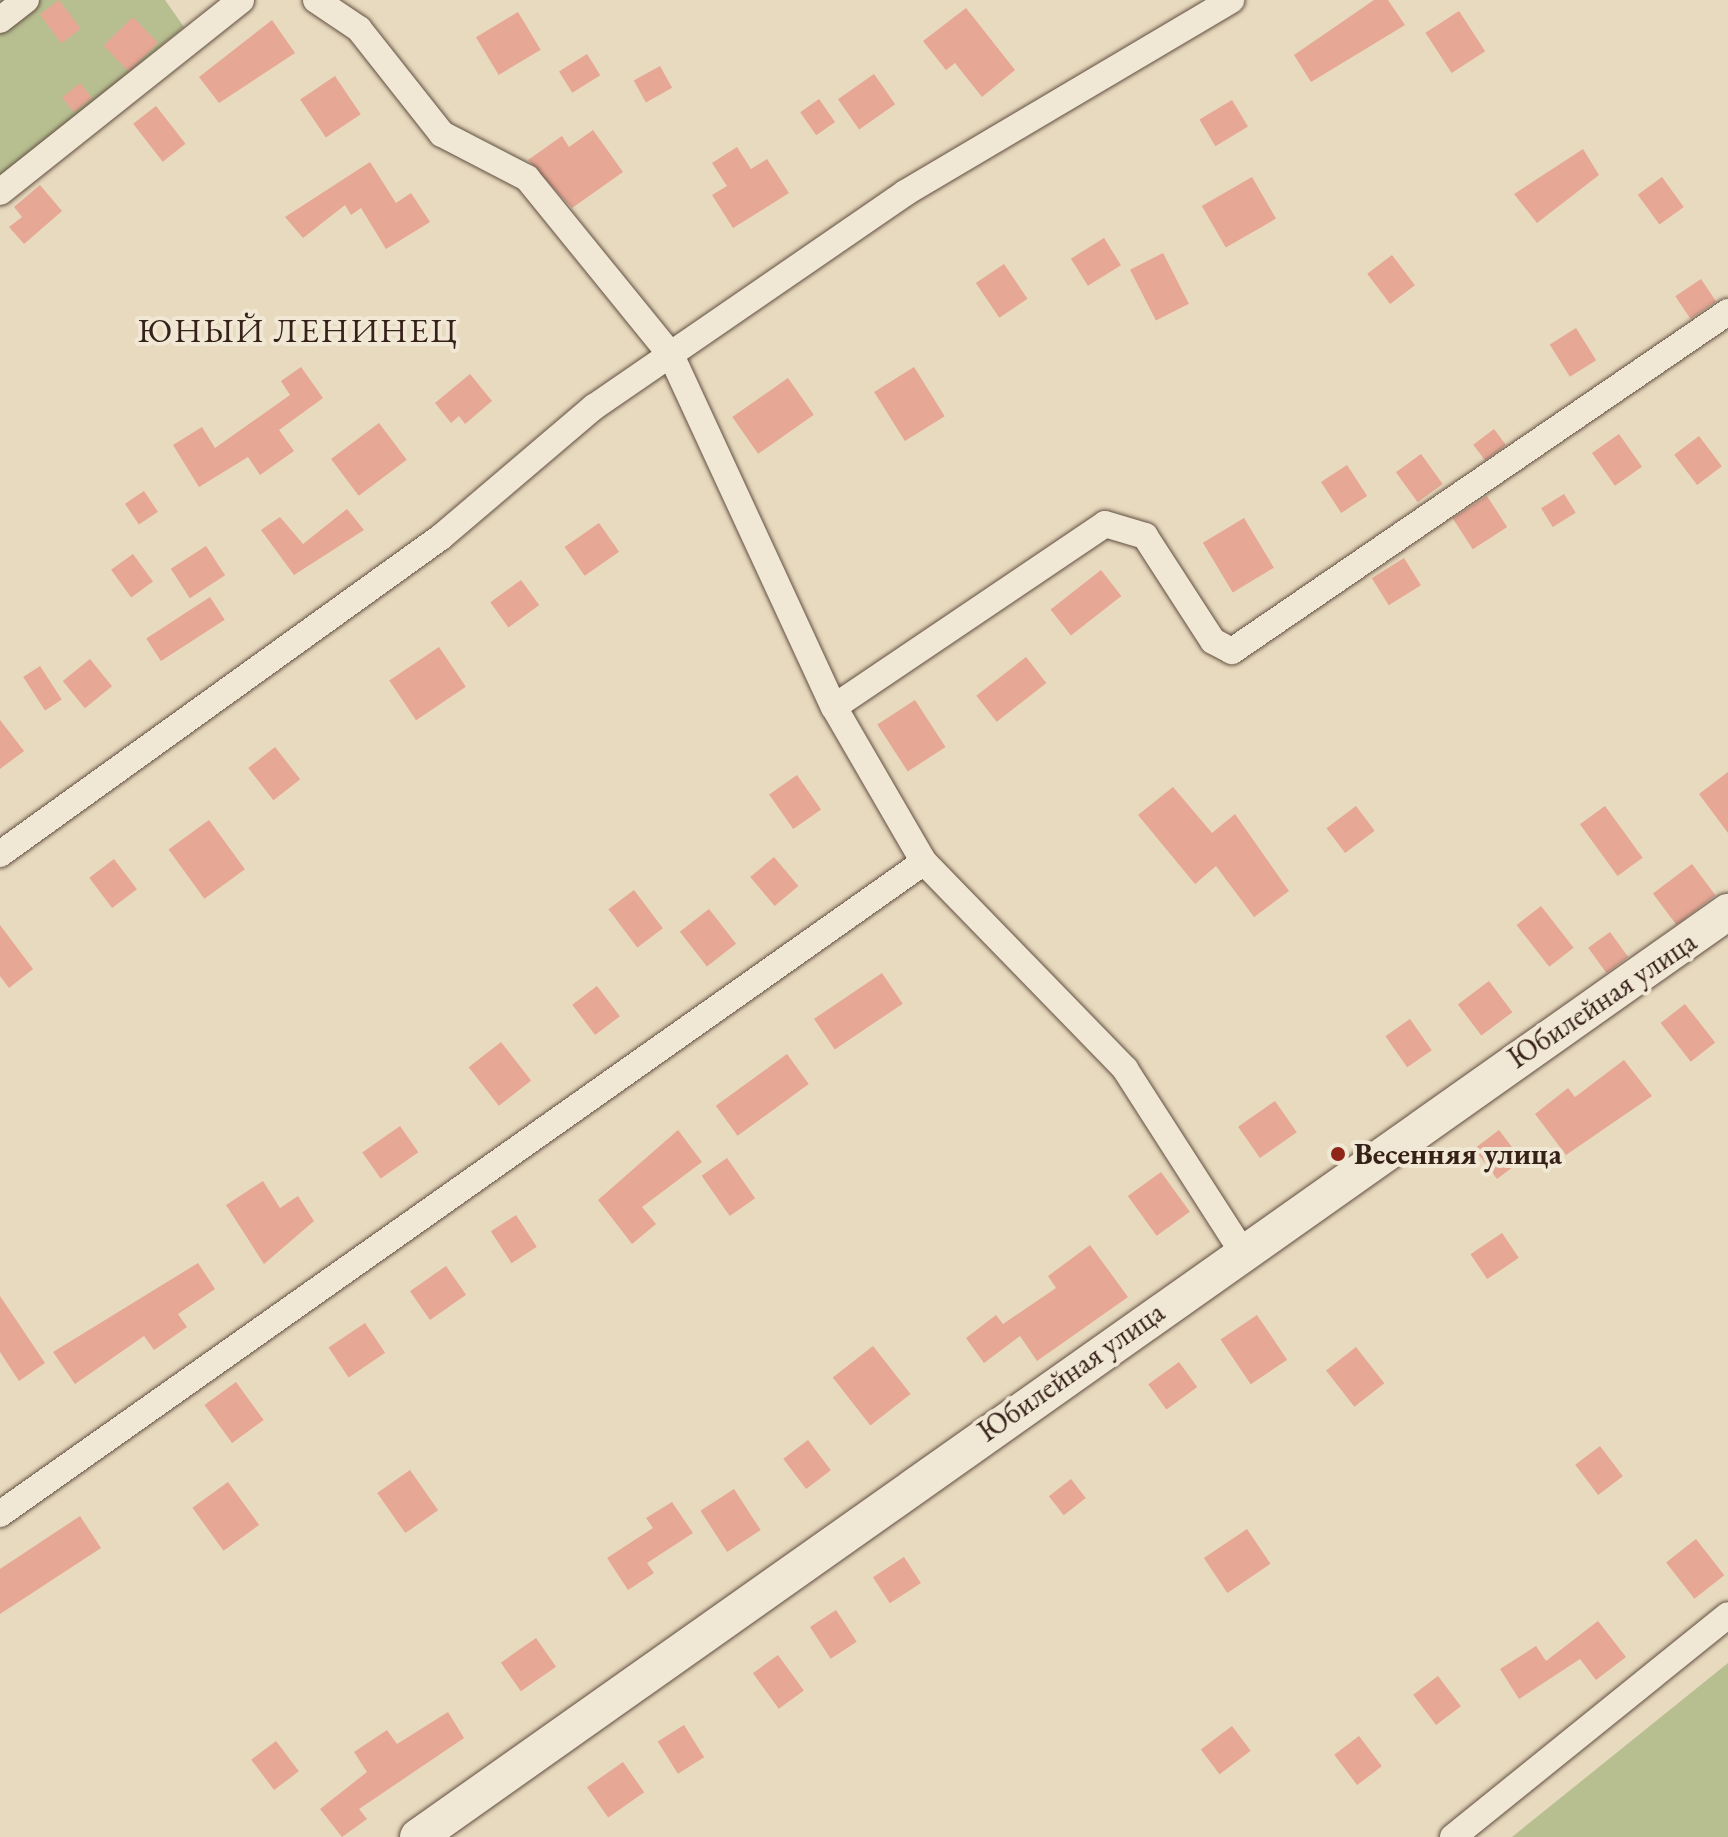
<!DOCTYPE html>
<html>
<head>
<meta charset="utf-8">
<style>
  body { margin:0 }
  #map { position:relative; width:1728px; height:1837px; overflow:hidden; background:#e8dabe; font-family:"EB Garamond",serif }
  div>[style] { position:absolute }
  .green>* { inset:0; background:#b7bf91 }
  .building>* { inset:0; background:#e6a795; transform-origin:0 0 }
  .roads { filter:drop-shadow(0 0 2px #624f42) drop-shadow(0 0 2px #624f42) }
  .street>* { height:26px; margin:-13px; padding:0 13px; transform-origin:13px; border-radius:13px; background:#f0e7d5 }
  .secondary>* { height:36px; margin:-18px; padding:0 18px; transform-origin:18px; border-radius:18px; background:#f0e7d5 }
  .dots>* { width:22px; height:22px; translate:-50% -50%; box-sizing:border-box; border:4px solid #f0e7d5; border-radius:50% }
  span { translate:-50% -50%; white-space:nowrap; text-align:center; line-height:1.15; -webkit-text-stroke:8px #f0e7d5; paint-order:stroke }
  .street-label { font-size:30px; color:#362119 }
  .poi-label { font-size:30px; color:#362119; font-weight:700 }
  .left { translate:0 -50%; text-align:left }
  .quarter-label { font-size:34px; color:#362119; letter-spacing:2px }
</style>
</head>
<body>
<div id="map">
  <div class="green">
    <i style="clip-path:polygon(0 0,165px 0,184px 27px,0 178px)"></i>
    <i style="clip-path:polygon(1728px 1663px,1728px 1837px,1512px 1837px)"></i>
  </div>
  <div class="building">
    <i style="left:59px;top:0;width:36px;height:24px;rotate:53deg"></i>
    <i style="clip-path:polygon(1374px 0,1388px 0,1405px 25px,1311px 82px,1294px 55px)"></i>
    <i style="clip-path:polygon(966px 8px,1015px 70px,982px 97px,955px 63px,946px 70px,923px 41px)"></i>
    <i style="left:1459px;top:11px;width:48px;height:40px;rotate:57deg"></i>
    <i style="left:518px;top:12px;width:44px;height:49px;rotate:59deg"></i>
    <i style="left:133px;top:17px;width:36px;height:41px;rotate:46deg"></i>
    <i style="clip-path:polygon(272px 20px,295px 53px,219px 103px,199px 77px)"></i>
    <i style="left:587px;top:54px;width:25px;height:33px;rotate:58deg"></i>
    <i style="left:660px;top:66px;width:25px;height:30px;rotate:61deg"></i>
    <i style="left:874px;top:74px;width:37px;height:44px;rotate:55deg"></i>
    <i style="left:335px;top:76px;width:46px;height:42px;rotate:56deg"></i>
    <i style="left:80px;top:83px;width:19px;height:23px;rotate:51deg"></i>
    <i style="left:819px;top:99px;width:28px;height:23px;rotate:55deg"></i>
    <i style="left:1232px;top:100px;width:31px;height:38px;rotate:59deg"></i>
    <i style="left:156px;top:106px;width:48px;height:29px;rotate:52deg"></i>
    <i style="clip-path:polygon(593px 130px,623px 172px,572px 208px,528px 160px,562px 136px,569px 147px)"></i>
    <i style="clip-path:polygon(737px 147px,751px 169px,767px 159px,789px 193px,733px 228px,712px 195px,727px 186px,712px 163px)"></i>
    <i style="clip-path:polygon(1583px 149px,1599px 175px,1537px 223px,1514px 194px)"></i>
    <i style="clip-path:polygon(370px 162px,396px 203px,411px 193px,430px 222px,386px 249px,361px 208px,351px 215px,345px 205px,303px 238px,285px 217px)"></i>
    <i style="left:1252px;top:177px;width:48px;height:58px;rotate:60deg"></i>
    <i style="left:1662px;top:177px;width:37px;height:30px;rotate:54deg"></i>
    <i style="clip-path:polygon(40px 185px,62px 211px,24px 244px,9px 227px,22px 217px,14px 207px)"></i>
    <i style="left:1104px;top:238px;width:32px;height:39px;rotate:58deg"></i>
    <i style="left:1163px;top:253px;width:57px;height:37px;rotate:63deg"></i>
    <i style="left:1392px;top:255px;width:38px;height:31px;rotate:53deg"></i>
    <i style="left:1004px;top:264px;width:42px;height:34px;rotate:56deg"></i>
    <i style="left:1701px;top:279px;width:27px;height:31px;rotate:56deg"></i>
    <i style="left:1576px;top:328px;width:38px;height:31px;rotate:58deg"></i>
    <i style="clip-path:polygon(301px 367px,323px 398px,279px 430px,294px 451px,260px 475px,248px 457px,199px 487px,173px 445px,202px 427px,215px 448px,290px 395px,281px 381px)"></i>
    <i style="left:914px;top:367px;width:58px;height:47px;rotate:58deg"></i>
    <i style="clip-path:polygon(470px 374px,492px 401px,465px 424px,459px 416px,451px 423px,435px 403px)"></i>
    <i style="left:788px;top:378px;width:45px;height:68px;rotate:55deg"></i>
    <i style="left:379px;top:423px;width:46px;height:60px;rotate:53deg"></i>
    <i style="left:1494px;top:429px;width:20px;height:26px;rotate:53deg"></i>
    <i style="left:1619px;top:434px;width:40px;height:33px;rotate:55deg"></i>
    <i style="left:1699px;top:436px;width:38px;height:31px;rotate:53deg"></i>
    <i style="left:1421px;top:454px;width:37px;height:31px;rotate:54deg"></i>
    <i style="left:1347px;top:465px;width:37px;height:31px;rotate:57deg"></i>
    <i style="left:144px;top:491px;width:25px;height:23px;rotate:56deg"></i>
    <i style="left:1564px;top:494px;width:22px;height:27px;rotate:58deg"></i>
    <i style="left:1487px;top:496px;width:37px;height:41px;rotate:57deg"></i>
    <i style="clip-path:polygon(347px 509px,364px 530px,294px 575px,261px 530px,280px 517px,303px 544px)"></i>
    <i style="left:1244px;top:518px;width:58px;height:48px;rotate:59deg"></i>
    <i style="left:599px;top:523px;width:35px;height:42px;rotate:55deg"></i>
    <i style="left:206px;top:546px;width:35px;height:42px;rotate:57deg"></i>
    <i style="left:133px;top:554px;width:34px;height:27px;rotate:54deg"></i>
    <i style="left:1404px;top:558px;width:32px;height:38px;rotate:58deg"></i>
    <i style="left:1101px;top:570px;width:33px;height:64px;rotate:52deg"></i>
    <i style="left:521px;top:580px;width:31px;height:38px;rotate:54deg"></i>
    <i style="left:210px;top:597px;width:27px;height:76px;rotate:57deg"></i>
    <i style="left:439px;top:647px;width:48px;height:60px;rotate:56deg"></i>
    <i style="left:1026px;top:657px;width:33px;height:63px;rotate:52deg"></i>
    <i style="left:90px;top:659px;width:35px;height:35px;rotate:51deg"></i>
    <i style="left:40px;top:666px;width:40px;height:20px;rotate:57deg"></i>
    <i style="left:915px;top:700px;width:56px;height:45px;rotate:57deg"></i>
    <i style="clip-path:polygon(0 720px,24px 751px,0 769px)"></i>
    <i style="left:275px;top:747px;width:41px;height:34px;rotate:52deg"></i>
    <i style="clip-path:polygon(1728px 772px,1728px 833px,1699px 794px)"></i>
    <i style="left:797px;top:775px;width:42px;height:34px;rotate:55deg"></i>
    <i style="clip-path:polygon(1173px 787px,1212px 833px,1235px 814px,1289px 891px,1254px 917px,1216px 866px,1195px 884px,1138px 815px)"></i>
    <i style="left:1356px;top:806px;width:31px;height:37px;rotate:53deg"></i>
    <i style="left:1605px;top:806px;width:64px;height:31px;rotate:54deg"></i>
    <i style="left:209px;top:820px;width:61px;height:50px;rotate:54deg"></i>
    <i style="left:774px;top:857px;width:38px;height:31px;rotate:50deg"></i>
    <i style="left:114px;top:859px;width:38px;height:31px;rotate:53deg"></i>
    <i style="left:1692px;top:864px;width:39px;height:49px;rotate:53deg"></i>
    <i style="left:634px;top:890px;width:48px;height:32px;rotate:53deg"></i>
    <i style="left:1541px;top:906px;width:53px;height:31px;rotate:52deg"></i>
    <i style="left:709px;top:909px;width:44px;height:37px;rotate:52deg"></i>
    <i style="clip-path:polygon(0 925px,33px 969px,9px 988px,0 976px)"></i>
    <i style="left:1610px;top:932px;width:31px;height:27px;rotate:54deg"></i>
    <i style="left:882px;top:973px;width:37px;height:82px;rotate:56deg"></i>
    <i style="left:1489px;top:981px;width:39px;height:39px;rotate:53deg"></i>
    <i style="left:597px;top:986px;width:38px;height:31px;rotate:53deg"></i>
    <i style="left:1685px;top:1004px;width:49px;height:31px;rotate:52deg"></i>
    <i style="left:1410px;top:1019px;width:38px;height:30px;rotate:55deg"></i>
    <i style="left:501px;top:1042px;width:49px;height:41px;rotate:52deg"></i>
    <i style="left:787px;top:1054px;width:37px;height:88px;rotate:54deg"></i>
    <i style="clip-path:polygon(1624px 1060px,1652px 1096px,1566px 1155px,1535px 1114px,1568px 1088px,1575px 1097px)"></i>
    <i style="left:1275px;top:1101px;width:38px;height:45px;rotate:55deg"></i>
    <i style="left:400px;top:1126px;width:32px;height:46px;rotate:55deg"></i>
    <i style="clip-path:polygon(678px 1130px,702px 1162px,642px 1207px,656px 1224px,632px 1244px,598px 1200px)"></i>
    <i style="left:1499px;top:1130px;width:38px;height:31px;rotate:53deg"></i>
    <i style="left:727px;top:1158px;width:49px;height:31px;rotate:55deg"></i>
    <i style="left:1161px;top:1172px;width:49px;height:41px;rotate:54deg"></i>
    <i style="clip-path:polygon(263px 1181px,280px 1208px,298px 1196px,314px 1221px,264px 1264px,226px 1205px)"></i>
    <i style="left:516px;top:1215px;width:38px;height:30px;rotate:57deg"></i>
    <i style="left:1502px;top:1233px;width:30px;height:38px;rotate:56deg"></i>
    <i style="clip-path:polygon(1090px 1245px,1128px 1297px,1037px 1361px,1020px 1336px,984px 1363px,966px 1338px,996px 1315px,1003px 1324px,1056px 1288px,1048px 1276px)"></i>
    <i style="clip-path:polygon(198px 1263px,215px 1289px,178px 1314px,187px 1327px,154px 1350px,144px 1336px,75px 1384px,53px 1352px)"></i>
    <i style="left:446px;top:1266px;width:35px;height:44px;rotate:55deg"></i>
    <i style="clip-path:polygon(0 1296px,45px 1363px,19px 1381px,0 1352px)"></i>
    <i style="left:1257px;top:1315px;width:54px;height:44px;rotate:56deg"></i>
    <i style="left:365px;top:1323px;width:36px;height:44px;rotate:56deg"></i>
    <i style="left:873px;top:1346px;width:61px;height:51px;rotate:52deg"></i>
    <i style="left:1356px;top:1347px;width:46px;height:38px;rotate:52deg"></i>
    <i style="left:1179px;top:1362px;width:31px;height:38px;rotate:54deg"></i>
    <i style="left:236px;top:1382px;width:47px;height:39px;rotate:54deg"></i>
    <i style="left:808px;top:1440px;width:38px;height:31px;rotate:53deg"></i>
    <i style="left:1600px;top:1446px;width:38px;height:31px;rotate:53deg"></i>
    <i style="left:410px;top:1470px;width:49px;height:40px;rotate:55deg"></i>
    <i style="left:1071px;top:1479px;width:24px;height:28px;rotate:52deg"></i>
    <i style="left:228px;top:1482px;width:53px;height:44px;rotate:54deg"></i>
    <i style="left:734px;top:1489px;width:49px;height:40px;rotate:57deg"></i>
    <i style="clip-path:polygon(672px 1502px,693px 1533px,647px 1563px,654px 1573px,628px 1590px,607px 1558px,653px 1528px,646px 1518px)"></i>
    <i style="clip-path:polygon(80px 1516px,101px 1548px,0 1614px,0 1569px)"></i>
    <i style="left:1247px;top:1529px;width:42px;height:52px;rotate:56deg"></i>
    <i style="left:1696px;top:1539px;width:46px;height:38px;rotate:52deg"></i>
    <i style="left:904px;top:1557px;width:31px;height:37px;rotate:57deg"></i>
    <i style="left:836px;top:1610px;width:38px;height:31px;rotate:57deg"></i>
    <i style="clip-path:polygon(1598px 1621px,1626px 1657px,1596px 1680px,1580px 1659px,1519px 1699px,1500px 1669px,1536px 1646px,1546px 1661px)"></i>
    <i style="left:536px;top:1638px;width:35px;height:43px;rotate:55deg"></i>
    <i style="left:778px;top:1655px;width:44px;height:31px;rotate:54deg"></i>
    <i style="left:1438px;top:1676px;width:38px;height:31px;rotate:53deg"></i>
    <i style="clip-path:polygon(448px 1712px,464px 1738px,359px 1809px,367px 1819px,342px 1837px,320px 1809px,367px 1772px,354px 1752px,387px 1730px,397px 1744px)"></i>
    <i style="left:684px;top:1725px;width:38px;height:31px;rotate:58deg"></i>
    <i style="left:1232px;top:1726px;width:31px;height:39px;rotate:53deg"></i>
    <i style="left:1359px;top:1736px;width:38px;height:31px;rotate:53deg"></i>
    <i style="left:276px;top:1741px;width:38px;height:31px;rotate:53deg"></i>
    <i style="left:623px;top:1762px;width:37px;height:44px;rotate:55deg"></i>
  </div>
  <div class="roads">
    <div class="street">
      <i style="left:316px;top:0;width:52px;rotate:34deg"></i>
      <i style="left:359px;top:29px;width:134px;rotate:51.7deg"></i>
      <i style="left:442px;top:134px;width:96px;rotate:27.4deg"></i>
      <i style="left:527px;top:178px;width:228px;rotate:50.9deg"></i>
      <i style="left:671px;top:355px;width:388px;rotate:65.2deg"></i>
      <i style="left:834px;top:707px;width:179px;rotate:59.9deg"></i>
      <i style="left:924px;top:862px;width:289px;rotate:45.8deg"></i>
      <i style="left:1125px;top:1069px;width:215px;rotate:57.3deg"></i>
      <i style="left:0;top:20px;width:33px;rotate:-38deg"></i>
      <i style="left:0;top:192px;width:308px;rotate:-38.5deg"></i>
      <i style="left:834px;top:707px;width:327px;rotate:-34deg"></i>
      <i style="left:1105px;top:524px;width:42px;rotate:16.7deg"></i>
      <i style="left:1145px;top:536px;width:125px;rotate:57.1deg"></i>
      <i style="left:1213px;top:641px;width:21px;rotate:28deg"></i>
      <i style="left:1232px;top:651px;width:601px;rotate:-34.35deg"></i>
      <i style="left:0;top:854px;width:543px;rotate:-35.71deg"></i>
      <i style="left:441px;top:537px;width:201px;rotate:-40.4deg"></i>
      <i style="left:594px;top:407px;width:378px;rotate:-34.5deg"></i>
      <i style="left:905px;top:193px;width:379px;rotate:-30.6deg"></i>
      <i style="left:0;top:1514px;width:1131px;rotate:-35.21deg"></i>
      <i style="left:1453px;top:1837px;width:353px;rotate:-38.9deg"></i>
    </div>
    <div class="secondary">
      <i style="left:418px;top:1837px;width:1604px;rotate:-35.23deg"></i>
    </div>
  </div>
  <div class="dots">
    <i style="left:1338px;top:1154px;background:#8f2418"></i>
  </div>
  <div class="street-label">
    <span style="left:1602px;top:1000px;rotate:-34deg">Юбилейная улица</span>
    <span style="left:1071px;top:1372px;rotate:-35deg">Юбилейная улица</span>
  </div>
  <div class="poi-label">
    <span class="left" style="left:1354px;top:1154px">Весенняя улица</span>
  </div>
  <div class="quarter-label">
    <span style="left:298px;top:331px">ЮНЫЙ ЛЕНИНЕЦ</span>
  </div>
</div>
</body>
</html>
